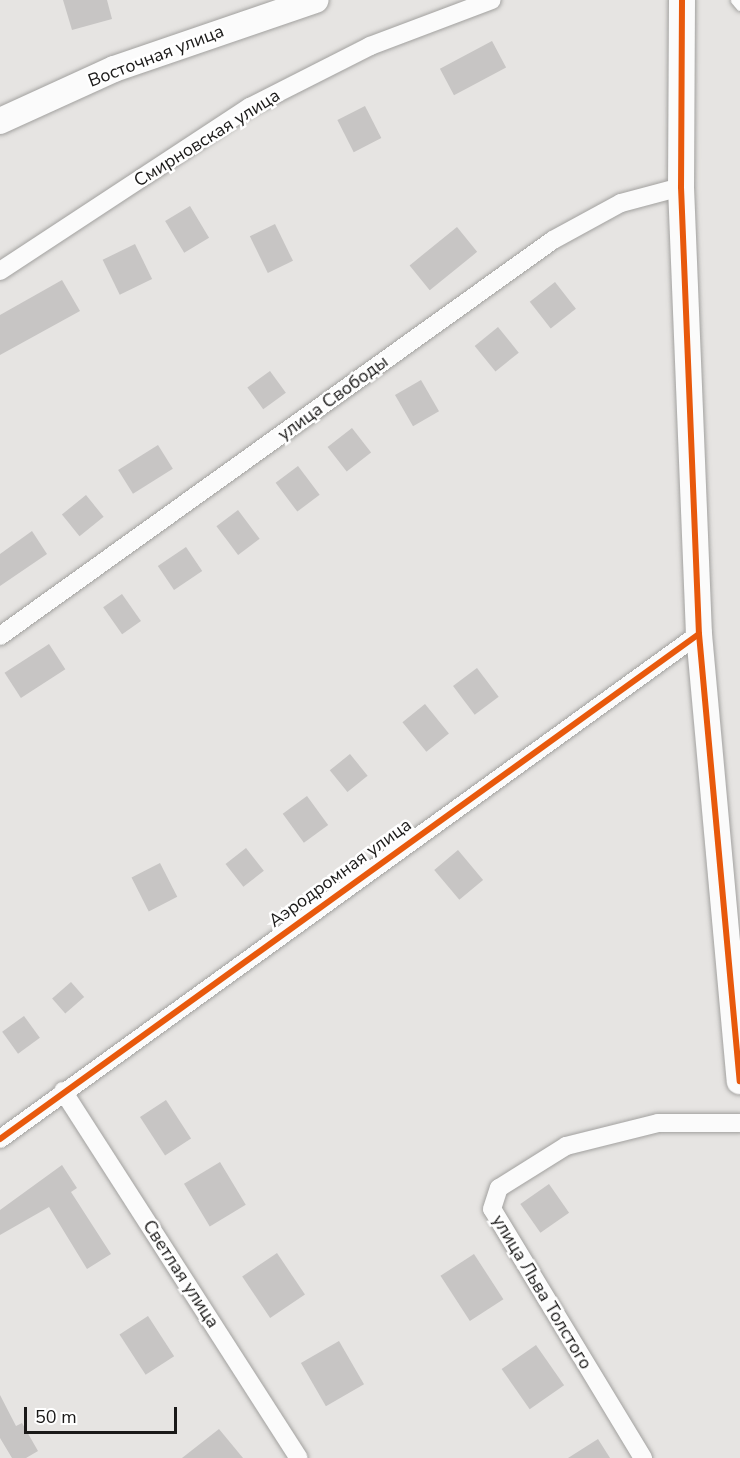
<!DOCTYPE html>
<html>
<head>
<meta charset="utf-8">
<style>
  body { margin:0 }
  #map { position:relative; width:740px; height:1458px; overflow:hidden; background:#e6e4e2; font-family:"Nunito Sans",sans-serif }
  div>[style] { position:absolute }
  .building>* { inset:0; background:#c7c5c4; transform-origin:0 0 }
  .roads { filter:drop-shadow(0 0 2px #a2a19f) drop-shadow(0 0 2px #a2a19f) }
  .lane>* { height:9px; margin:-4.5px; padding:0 4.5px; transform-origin:4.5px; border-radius:4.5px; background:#fbfbfb }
  .street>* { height:18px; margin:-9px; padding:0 9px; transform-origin:9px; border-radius:9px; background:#fbfbfb }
  .secondary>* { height:26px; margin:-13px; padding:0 13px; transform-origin:13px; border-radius:13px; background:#fbfbfb }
  .cycleway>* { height:6px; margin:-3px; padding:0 3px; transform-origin:3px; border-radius:3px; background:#e8590c }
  span { translate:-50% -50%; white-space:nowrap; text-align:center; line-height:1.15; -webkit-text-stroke:5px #fff; paint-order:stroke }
  .street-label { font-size:18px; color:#1a1918 }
  .scale { position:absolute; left:24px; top:1407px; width:153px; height:27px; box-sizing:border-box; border:3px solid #1a1918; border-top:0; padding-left:8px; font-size:18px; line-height:21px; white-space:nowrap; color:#1a1918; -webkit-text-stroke:4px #fff; paint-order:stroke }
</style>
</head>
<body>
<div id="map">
  <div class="building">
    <i style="clip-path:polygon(63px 0,107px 0,112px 19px,72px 30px)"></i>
    <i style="left:492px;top:41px;width:30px;height:59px;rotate:62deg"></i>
    <i style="left:365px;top:106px;width:36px;height:31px;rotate:63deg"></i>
    <i style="left:190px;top:206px;width:37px;height:29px;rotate:59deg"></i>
    <i style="left:275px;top:224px;width:41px;height:28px;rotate:64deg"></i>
    <i style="left:457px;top:227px;width:32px;height:61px;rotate:51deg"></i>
    <i style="left:135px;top:244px;width:39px;height:36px;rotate:64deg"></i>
    <i style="clip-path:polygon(62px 280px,80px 311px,0 355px,0 315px)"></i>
    <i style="left:555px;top:282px;width:34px;height:32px;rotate:52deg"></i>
    <i style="left:498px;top:327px;width:33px;height:30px;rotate:51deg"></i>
    <i style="left:270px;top:371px;width:27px;height:28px;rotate:54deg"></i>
    <i style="left:421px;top:380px;width:36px;height:30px;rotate:60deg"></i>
    <i style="left:352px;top:428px;width:31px;height:31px;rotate:52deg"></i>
    <i style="left:158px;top:445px;width:28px;height:47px;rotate:58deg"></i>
    <i style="left:298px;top:466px;width:36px;height:28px;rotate:53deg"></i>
    <i style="left:86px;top:495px;width:28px;height:31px;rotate:51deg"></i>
    <i style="left:238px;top:510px;width:36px;height:27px;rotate:53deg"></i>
    <i style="clip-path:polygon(32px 531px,47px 554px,0 586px,0 554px)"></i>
    <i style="left:186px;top:547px;width:29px;height:34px;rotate:56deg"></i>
    <i style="left:122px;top:594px;width:33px;height:23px;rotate:55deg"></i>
    <i style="left:49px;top:644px;width:30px;height:53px;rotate:57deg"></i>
    <i style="left:477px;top:668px;width:36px;height:30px;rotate:53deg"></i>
    <i style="left:425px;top:704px;width:38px;height:29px;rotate:51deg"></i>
    <i style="left:350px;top:754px;width:28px;height:26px;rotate:51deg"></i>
    <i style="left:307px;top:796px;width:36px;height:30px;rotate:54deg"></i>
    <i style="left:246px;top:848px;width:29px;height:26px;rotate:52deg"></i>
    <i style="left:458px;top:850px;width:39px;height:31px;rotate:50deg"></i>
    <i style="left:160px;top:863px;width:38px;height:32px;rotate:63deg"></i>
    <i style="left:71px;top:982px;width:20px;height:25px;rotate:49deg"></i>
    <i style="left:24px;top:1016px;width:27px;height:27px;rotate:54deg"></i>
    <i style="left:166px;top:1100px;width:46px;height:31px;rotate:57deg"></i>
    <i style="left:220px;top:1162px;width:50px;height:42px;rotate:59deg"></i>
    <i style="clip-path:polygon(62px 1165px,77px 1188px,71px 1192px,111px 1254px,87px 1269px,49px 1207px,0 1235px,0 1210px)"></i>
    <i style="left:549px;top:1184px;width:35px;height:35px;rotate:55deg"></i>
    <i style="left:277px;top:1253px;width:50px;height:42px;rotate:56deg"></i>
    <i style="left:474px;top:1254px;width:54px;height:40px;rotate:57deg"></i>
    <i style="left:148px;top:1316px;width:48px;height:34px;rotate:57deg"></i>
    <i style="left:339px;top:1341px;width:50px;height:44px;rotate:60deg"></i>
    <i style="left:536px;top:1345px;width:49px;height:42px;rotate:55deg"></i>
    <i style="clip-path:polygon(0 1395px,16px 1426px,22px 1423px,38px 1451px,26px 1458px,12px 1458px,0 1438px)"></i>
    <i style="clip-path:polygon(219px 1429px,243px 1458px,182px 1458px)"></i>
    <i style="clip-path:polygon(598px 1439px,610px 1458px,568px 1458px)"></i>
  </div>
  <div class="roads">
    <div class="lane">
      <i style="left:735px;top:0;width:8px;rotate:50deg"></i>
    </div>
    <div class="street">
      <i style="left:0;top:271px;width:299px;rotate:-33.3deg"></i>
      <i style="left:250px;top:107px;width:135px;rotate:-26.9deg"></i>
      <i style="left:370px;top:46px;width:130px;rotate:-20.7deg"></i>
      <i style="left:0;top:636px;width:680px;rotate:-35.61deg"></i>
      <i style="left:553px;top:240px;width:77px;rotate:-28.6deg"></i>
      <i style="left:621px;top:203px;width:62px;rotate:-14.9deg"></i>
      <i style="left:63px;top:1091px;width:436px;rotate:57.3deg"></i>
      <i style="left:0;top:1139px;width:862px;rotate:-35.85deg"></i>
      <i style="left:643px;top:1458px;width:291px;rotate:-121.2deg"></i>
      <i style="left:492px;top:1209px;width:22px;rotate:-72deg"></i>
      <i style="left:499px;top:1188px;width:79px;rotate:-32.1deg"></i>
      <i style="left:566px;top:1146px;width:95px;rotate:-14deg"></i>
      <i style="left:658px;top:1123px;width:82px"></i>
    </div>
    <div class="secondary">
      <i style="left:682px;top:0;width:187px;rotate:90.3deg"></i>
      <i style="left:681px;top:187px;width:447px;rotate:87.7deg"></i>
      <i style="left:699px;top:634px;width:449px;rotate:84.8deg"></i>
      <i style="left:0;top:121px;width:125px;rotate:-24.5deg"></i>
      <i style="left:114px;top:69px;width:213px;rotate:-18.9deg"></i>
    </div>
  </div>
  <div class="cycleway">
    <i style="left:682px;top:0;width:187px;rotate:90.3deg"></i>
    <i style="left:681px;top:187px;width:447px;rotate:87.7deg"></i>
    <i style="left:699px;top:634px;width:449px;rotate:84.8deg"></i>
    <i style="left:0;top:1139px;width:862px;rotate:-35.85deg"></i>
  </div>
  <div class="street-label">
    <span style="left:156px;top:56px;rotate:-21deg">Восточная улица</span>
    <span style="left:207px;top:138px;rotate:-32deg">Смирновская улица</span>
    <span style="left:333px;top:398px;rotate:-36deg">улица Свободы</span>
    <span style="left:340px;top:873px;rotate:-36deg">Аэродромная улица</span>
    <span style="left:181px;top:1274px;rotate:57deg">Светлая улица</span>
    <span style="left:542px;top:1292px;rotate:59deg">улица Льва Толстого</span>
  </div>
  <div class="scale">50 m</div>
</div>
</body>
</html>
